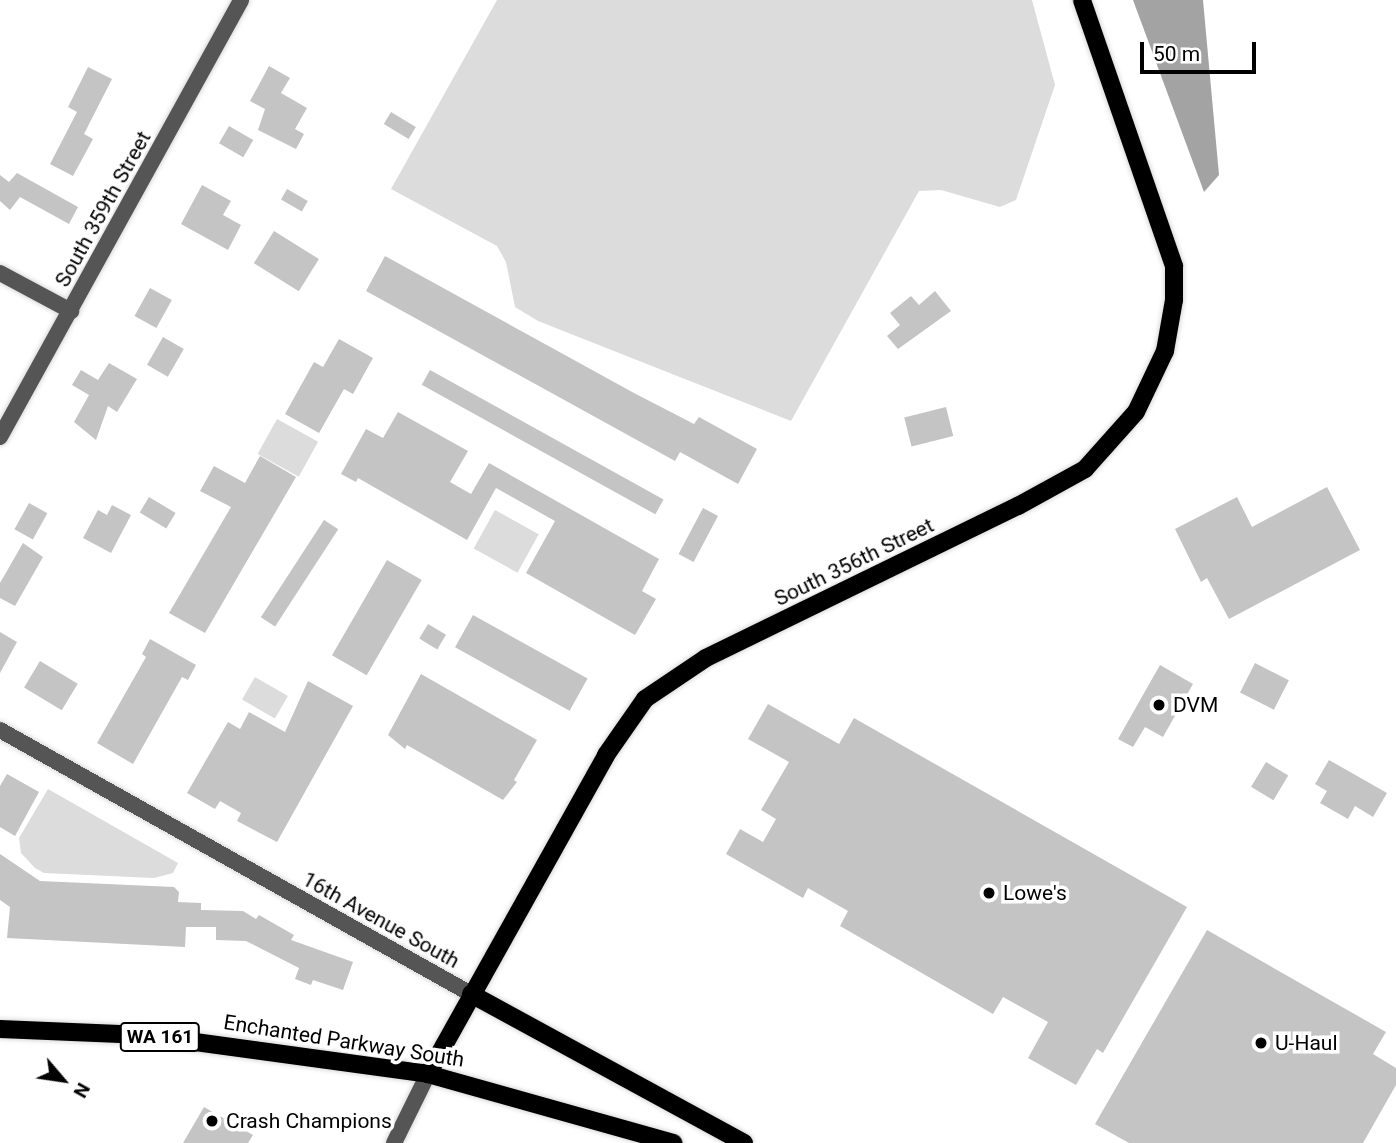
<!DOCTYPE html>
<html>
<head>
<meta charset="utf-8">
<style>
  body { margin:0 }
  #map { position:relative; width:1396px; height:1143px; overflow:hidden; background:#fff; font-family:Roboto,sans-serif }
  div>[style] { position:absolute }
  .green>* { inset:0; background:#dcdcdc; transform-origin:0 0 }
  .water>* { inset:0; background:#a3a3a3 }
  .building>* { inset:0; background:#c4c4c4; transform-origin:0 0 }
  .roads { filter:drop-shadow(0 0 2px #dbdbdb) drop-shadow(0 0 2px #dbdbdb) }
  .minor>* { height:16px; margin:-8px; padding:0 8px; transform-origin:8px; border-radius:8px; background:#555 }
  .major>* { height:18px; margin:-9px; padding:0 9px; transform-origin:9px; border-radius:9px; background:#000 }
  .dots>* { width:19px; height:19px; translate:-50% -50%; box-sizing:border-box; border:4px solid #fff; border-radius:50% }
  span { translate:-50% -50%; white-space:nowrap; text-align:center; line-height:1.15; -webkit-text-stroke:7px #fff; paint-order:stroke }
  .shield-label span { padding:2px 5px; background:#fff; border:2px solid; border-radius:5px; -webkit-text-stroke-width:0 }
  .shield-label { font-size:19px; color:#000; font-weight:700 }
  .street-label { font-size:21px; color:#000 }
  .poi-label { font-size:21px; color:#000 }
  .left { translate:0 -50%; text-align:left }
  .north { position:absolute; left:28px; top:1045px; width:70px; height:70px; -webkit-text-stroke:5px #fff; paint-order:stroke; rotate:119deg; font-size:19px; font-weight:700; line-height:28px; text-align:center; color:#000 }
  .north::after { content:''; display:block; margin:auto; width:24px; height:32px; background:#000; clip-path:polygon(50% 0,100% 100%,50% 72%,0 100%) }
  .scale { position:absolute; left:1140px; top:42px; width:116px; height:32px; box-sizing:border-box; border:4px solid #000; border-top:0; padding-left:9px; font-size:21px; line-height:24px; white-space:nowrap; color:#000; -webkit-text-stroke:5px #fff; paint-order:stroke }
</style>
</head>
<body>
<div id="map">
  <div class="green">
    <i style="clip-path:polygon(497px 0,1032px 0,1055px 85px,1016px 200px,1000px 207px,941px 190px,919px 191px,791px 421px,538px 321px,515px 307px,506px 262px,497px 246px,391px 189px)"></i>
    <i style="left:277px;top:419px;width:47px;height:40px;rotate:29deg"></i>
    <i style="left:495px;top:510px;width:50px;height:44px;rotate:29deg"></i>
    <i style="left:255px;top:677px;width:38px;height:26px;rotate:30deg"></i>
    <i style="clip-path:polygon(48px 789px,178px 863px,173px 873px,154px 878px,44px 873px,35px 868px,21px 853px,19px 838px)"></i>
  </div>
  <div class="water">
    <i style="clip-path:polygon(1133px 0,1203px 0,1219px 175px,1204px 192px)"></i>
  </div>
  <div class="building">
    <i style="clip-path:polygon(269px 66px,290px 78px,281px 93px,307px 108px,295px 129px,304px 134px,296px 149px,258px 130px,265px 109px,250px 101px)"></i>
    <i style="clip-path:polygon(88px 67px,112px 79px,84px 134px,93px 139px,73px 176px,50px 164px,77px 112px,68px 107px)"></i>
    <i style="left:391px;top:112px;width:29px;height:14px;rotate:31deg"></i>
    <i style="left:229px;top:126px;width:28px;height:20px;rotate:30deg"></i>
    <i style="clip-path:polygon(17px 173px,78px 207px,69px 224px,20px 197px,10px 210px,0 201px,0 175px,9px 182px)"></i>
    <i style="clip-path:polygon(202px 185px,231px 201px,223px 215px,241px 225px,228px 250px,181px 224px)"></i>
    <i style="left:287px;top:189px;width:24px;height:12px;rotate:30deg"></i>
    <i style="left:274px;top:231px;width:53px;height:38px;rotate:32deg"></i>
    <i style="clip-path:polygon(385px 256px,634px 393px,694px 424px,699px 417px,757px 449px,738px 484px,680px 452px,675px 461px,366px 291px)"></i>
    <i style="left:150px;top:288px;width:25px;height:32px;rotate:29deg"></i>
    <i style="clip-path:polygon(935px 291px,951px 311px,898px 349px,887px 336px,900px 325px,890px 313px,911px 296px,919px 305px)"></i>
    <i style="left:163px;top:337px;width:24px;height:32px;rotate:30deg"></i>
    <i style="clip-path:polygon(339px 339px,373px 358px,353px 394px,344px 389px,319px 433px,285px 414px,314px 362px,323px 367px)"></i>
    <i style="clip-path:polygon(109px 363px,137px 379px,117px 412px,108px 406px,96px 440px,74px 422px,89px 395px,72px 385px,81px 370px,98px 380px)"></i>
    <i style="left:430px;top:370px;width:267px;height:17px;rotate:29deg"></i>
    <i style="left:946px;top:407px;width:30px;height:43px;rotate:76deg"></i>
    <i style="clip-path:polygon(398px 412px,468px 451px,450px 482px,471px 494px,489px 463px,659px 559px,642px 591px,656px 599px,635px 635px,526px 573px,555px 521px,496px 488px,467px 540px,358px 478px,356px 482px,341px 474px,366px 429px,383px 438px)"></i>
    <i style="clip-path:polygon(260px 456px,296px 477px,205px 633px,169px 613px,231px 507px,200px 491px,214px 466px,245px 483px)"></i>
    <i style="clip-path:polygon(1327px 487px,1360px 550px,1229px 619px,1207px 578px,1201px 582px,1175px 529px,1237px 497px,1252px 527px)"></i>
    <i style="left:149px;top:497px;width:31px;height:18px;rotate:31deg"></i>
    <i style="left:29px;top:503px;width:21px;height:30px;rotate:29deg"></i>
    <i style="clip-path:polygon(112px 505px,131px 515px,111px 553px,83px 538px,98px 510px,107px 515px)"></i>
    <i style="left:703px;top:508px;width:17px;height:52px;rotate:28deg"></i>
    <i style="left:324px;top:520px;width:17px;height:116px;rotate:33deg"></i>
    <i style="clip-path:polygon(23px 543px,43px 557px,15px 606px,0 598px,0 583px)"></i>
    <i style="left:387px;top:560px;width:40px;height:110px;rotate:30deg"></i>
    <i style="left:473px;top:615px;width:131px;height:37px;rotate:29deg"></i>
    <i style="left:428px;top:624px;width:21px;height:17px;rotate:31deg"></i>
    <i style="clip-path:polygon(0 632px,17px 642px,0 673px)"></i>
    <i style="clip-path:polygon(150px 639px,196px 665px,188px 680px,182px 677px,133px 764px,97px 743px,146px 657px,142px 654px)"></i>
    <i style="left:40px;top:661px;width:44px;height:31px;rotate:31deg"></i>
    <i style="left:1255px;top:663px;width:38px;height:33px;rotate:27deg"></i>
    <i style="clip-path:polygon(1160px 665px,1193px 684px,1163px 737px,1145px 727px,1133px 747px,1118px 739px)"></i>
    <i style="clip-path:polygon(421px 674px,537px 740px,514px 780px,517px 782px,503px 800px,407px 745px,405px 749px,388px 735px)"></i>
    <i style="clip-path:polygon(308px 681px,353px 706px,277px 842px,237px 821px,241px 813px,220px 801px,215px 809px,187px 793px,228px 722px,240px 729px,249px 712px,285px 732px)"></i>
    <i style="clip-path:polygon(768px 704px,839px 744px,854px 718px,1187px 907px,1103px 1053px,1097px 1049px,1076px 1085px,1028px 1058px,1048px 1022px,1003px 997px,993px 1014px,840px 926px,848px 911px,808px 888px,803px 898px,726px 854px,740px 829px,763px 842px,776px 819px,761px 810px,789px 762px,748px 739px)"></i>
    <i style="clip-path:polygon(1329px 760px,1387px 793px,1373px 817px,1355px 806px,1348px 819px,1320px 803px,1327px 791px,1315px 784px)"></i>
    <i style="left:1266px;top:762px;width:26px;height:29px;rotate:31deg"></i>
    <i style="clip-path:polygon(7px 774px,39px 792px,15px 836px,0 827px,0 786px)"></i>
    <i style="clip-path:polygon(0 854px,40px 881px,174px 887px,179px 892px,178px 902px,201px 903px,201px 910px,243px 911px,256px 919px,259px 915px,294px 935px,291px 940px,353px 962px,343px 990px,313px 980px,311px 985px,295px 979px,299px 968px,246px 941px,216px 940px,216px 927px,186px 927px,185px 947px,7px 938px,10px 907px,0 900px)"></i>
    <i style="clip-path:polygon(1207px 930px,1386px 1032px,1373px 1054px,1396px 1068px,1396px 1085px,1363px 1143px,1129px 1143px,1095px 1124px)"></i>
    <i style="clip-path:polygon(204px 1107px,253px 1135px,248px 1143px,183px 1143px)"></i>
  </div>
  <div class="roads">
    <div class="minor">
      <i style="left:0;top:273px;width:81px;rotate:28.2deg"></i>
      <i style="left:0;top:437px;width:499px;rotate:-61.1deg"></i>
      <i style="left:0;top:730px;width:540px;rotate:29.27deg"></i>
      <i style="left:394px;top:1143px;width:77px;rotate:-63.8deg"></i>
    </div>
    <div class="major">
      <i style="left:471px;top:994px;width:311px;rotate:28.6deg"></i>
      <i style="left:0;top:1029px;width:144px;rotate:2.4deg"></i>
      <i style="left:144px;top:1035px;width:287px;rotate:7.8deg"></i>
      <i style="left:428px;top:1074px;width:255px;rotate:15.7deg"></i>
      <i style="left:428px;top:1074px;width:365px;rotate:-60.8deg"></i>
      <i style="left:606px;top:755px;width:68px;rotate:-55.1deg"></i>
      <i style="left:645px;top:699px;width:73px;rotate:-33.9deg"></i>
      <i style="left:706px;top:658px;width:347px;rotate:-26deg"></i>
      <i style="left:1018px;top:506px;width:77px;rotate:-28.9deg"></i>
      <i style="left:1085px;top:469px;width:76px;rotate:-48.2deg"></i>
      <i style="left:1136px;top:412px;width:68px;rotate:-64.6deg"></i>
      <i style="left:1165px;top:351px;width:52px;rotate:-80deg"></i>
      <i style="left:1174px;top:300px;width:34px;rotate:-90deg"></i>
      <i style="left:1174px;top:266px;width:281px;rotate:-109.1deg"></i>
    </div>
  </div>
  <div class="dots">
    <i style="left:1159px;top:705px;background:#000"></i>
    <i style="left:989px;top:893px;background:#000"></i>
    <i style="left:1261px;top:1043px;background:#000"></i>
    <i style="left:212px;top:1121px;background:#000"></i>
  </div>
  <div class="shield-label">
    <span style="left:160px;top:1037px">WA 161</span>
  </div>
  <div class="street-label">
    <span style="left:103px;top:209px;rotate:-61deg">South 359th Street</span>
    <span style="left:854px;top:562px;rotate:-26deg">South 356th Street</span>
    <span style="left:381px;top:920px;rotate:29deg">16th Avenue South</span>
    <span style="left:344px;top:1041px;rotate:9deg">Enchanted Parkway South</span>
  </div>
  <div class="poi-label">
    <span class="left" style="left:1173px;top:705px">DVM</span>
    <span class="left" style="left:1003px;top:893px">Lowe's</span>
    <span class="left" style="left:1275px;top:1043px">U-Haul</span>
    <span class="left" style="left:226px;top:1121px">Crash Champions</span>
  </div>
  <div class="north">N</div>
  <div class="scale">50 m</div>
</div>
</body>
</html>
